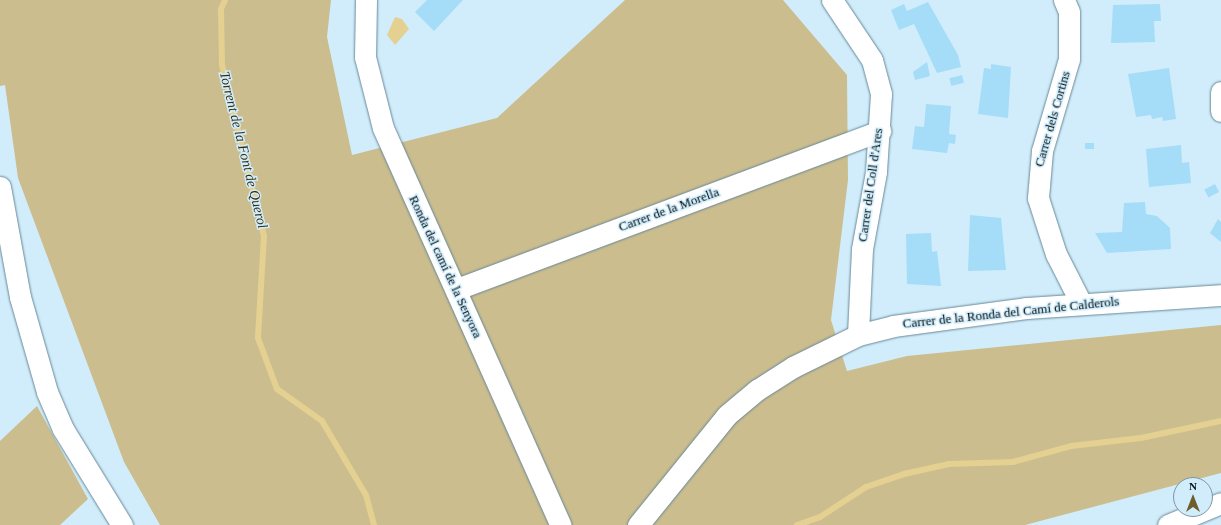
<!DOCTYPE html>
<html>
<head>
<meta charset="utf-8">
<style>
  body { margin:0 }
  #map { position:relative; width:1221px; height:525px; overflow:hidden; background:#d1edfb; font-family:"Times New Roman",serif }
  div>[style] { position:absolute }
  .green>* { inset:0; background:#cbbd8e }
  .water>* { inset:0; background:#e4d090 }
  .stream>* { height:6px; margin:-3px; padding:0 3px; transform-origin:3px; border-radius:3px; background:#e4d090 }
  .building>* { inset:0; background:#a5dcf8; transform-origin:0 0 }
  .roads { filter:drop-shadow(0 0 1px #688898) drop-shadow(0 0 1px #688898) }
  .street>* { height:21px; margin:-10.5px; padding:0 10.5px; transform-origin:10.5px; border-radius:10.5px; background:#fff }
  span { translate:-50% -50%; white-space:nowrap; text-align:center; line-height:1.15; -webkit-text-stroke:3px #d1edfb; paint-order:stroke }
  .street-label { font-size:13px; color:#040f14 }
  .water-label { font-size:14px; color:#362d10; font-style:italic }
  .north { position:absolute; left:1173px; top:477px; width:40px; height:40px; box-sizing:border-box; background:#d1edfb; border:1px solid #7f949f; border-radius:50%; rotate:0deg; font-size:11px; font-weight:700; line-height:16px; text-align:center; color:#040f14 }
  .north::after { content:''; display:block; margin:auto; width:14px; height:18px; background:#6d5e2b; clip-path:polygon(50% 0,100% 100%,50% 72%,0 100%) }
</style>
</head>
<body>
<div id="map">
  <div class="green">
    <i style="clip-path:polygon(0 0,331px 0,327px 37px,352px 155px,497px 118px,625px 0,783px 0,847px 75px,848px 180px,831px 320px,847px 371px,907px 356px,1221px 325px,1221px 473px,1025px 525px,160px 525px,124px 462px,18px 178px,5px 85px,0 86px)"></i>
    <i style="clip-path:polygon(37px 406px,88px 499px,60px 525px,0 525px,0 441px)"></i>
  </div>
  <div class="water">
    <i style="clip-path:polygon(395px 17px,402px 19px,409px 29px,395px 45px,387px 35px)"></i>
  </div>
  <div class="stream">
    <i style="left:225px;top:0;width:10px;rotate:114deg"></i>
    <i style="left:221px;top:9px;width:56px;rotate:89deg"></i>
    <i style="left:222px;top:65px;width:176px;rotate:76.2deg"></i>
    <i style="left:264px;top:236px;width:102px;rotate:93.4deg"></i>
    <i style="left:258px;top:338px;width:54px;rotate:69.6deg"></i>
    <i style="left:277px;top:389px;width:55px;rotate:35.4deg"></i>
    <i style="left:322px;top:421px;width:86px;rotate:59.3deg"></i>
    <i style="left:366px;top:495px;width:31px;rotate:75deg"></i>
    <i style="left:797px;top:525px;width:24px;rotate:-19deg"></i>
    <i style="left:820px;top:517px;width:55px;rotate:-33.1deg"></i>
    <i style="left:866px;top:487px;width:40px;rotate:-18.9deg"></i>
    <i style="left:904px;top:474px;width:46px;rotate:-12.5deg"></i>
    <i style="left:949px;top:464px;width:64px;rotate:-1.8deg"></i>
    <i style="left:1013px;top:462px;width:60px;rotate:-15.4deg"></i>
    <i style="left:1071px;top:446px;width:70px;rotate:-6.5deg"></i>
    <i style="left:1141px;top:438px;width:82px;rotate:-12deg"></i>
  </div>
  <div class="building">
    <i style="clip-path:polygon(427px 0,463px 0,434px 31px,415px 12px)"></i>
    <i style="clip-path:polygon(928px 2px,958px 55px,961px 67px,937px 73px,914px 24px,899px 30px,891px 10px,904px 4px,907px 11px)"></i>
    <i style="clip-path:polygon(1160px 4px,1161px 21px,1154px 21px,1155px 42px,1111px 43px,1113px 5px)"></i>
    <i style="clip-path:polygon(927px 62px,930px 76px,915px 80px,913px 72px)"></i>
    <i style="clip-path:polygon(991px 64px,1011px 67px,1008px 118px,978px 114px,984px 68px,991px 69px)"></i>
    <i style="clip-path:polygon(1169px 68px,1176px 119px,1163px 121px,1162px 117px,1152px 119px,1151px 115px,1136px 117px,1128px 74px)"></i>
    <i style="left:962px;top:75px;width:8px;height:13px;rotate:76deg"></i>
    <i style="clip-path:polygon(926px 104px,951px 106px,949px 134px,956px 135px,955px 144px,949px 143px,947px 153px,912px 149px,915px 126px,924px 127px)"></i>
    <i style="left:1085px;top:143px;width:9px;height:6px"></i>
    <i style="clip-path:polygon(1181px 145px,1182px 163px,1189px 162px,1191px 183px,1149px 187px,1146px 149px)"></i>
    <i style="left:1215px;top:184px;width:9px;height:12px;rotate:63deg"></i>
    <i style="clip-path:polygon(1145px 202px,1146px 214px,1157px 216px,1170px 228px,1171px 249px,1107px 253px,1095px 233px,1122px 232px,1124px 203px)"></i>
    <i style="clip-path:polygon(970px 215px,1001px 218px,1006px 270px,968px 271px)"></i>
    <i style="clip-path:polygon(1218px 219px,1221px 222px,1221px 242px,1210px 233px)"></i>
    <i style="clip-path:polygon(931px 233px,932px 252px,937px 251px,941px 286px,907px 284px,906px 234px)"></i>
  </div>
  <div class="roads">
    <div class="street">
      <i style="left:366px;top:0;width:57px;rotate:91deg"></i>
      <i style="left:365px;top:57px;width:73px;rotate:75.8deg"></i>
      <i style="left:383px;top:128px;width:435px;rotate:65.9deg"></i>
      <i style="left:832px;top:0;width:72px;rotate:56.3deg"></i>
      <i style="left:872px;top:60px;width:35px;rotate:75deg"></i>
      <i style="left:881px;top:94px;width:78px;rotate:93.7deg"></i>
      <i style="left:876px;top:172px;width:78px;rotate:100.3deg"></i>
      <i style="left:862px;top:249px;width:86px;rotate:92.7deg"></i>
      <i style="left:1064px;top:0;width:13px;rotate:67deg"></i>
      <i style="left:1069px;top:12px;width:47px;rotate:90deg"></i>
      <i style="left:1069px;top:59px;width:96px;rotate:106.4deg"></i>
      <i style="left:1042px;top:151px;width:47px;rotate:94.9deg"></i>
      <i style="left:1038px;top:198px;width:59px;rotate:72.2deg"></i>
      <i style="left:1056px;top:254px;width:55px;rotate:63deg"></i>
      <i style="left:1221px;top:92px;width:19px;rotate:90deg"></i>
      <i style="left:0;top:187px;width:112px;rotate:79.7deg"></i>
      <i style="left:20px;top:297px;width:99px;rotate:74.1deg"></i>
      <i style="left:47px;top:392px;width:40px;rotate:66.6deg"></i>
      <i style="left:63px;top:429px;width:113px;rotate:58.4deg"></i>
      <i style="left:457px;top:289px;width:452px;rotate:-20.5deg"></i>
      <i style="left:638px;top:525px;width:141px;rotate:-51deg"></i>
      <i style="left:727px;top:415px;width:39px;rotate:-40deg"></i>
      <i style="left:757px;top:390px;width:43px;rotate:-32.6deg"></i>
      <i style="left:793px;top:367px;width:72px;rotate:-26.2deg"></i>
      <i style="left:858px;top:335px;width:36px;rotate:-14deg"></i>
      <i style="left:893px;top:326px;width:134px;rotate:-7.7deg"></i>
      <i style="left:1026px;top:308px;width:195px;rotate:-3.8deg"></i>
      <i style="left:1168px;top:525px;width:57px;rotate:-22.5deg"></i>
    </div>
  </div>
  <div class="street-label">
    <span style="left:1053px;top:119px;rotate:-74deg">Carrer dels Cortins</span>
    <span style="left:871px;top:185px;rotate:-82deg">Carrer del Coll d'Ares</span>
    <span style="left:669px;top:210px;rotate:-20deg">Carrer de la Morella</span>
    <span style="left:445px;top:267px;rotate:65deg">Ronda del camí de la Senyora</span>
    <span style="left:1011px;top:313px;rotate:-6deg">Carrer de la Ronda del Camí de Calderols</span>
  </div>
  <div class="water-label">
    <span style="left:243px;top:150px;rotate:76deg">Torrent de la Font de Querol</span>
  </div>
  <div class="north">N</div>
</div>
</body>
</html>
